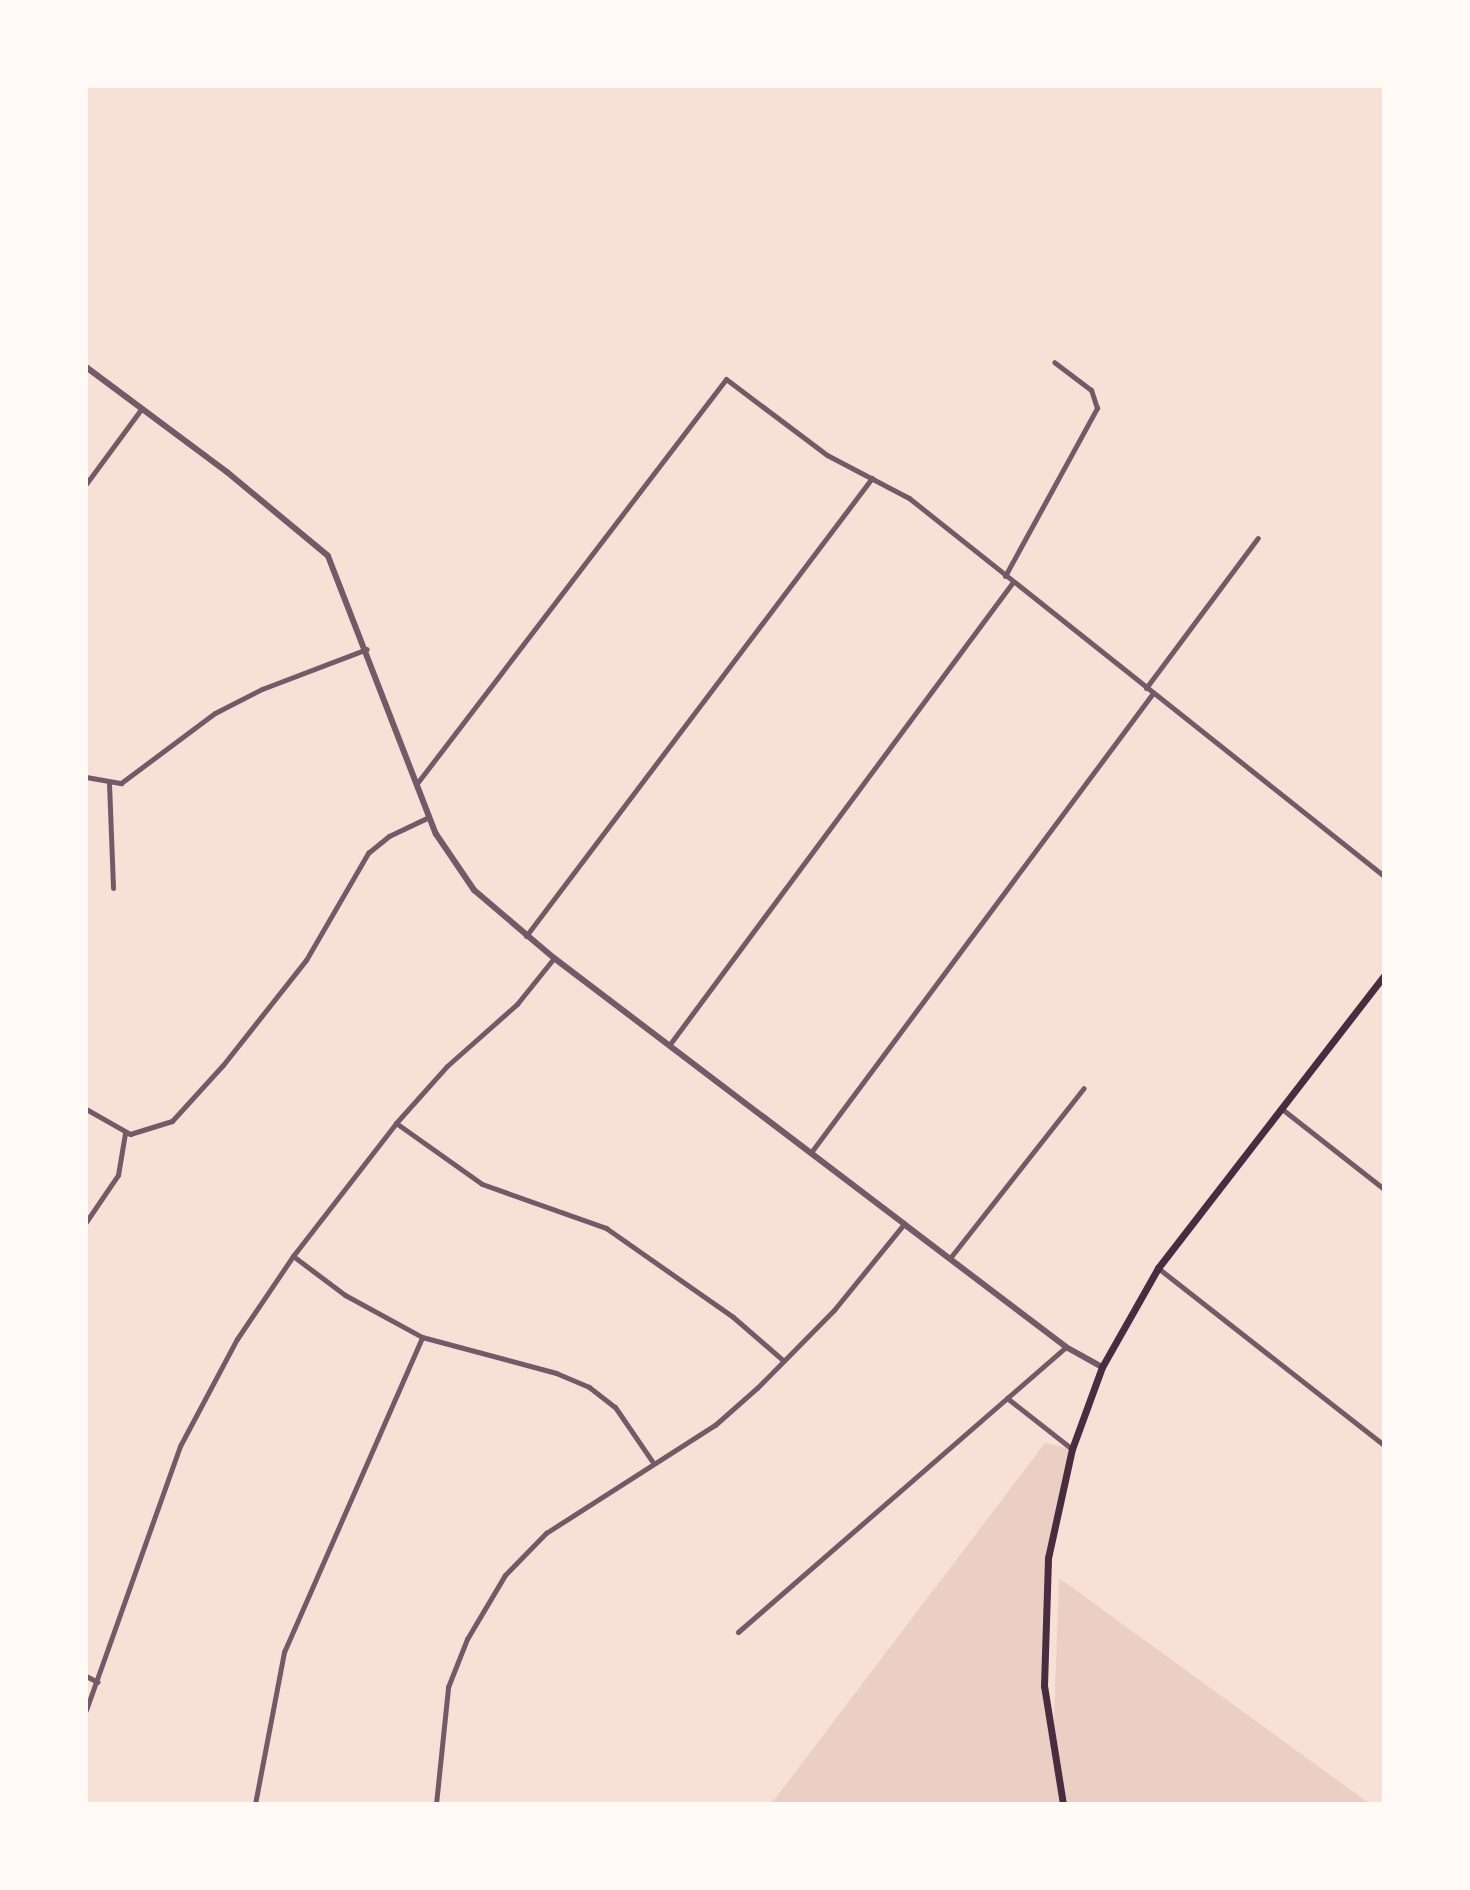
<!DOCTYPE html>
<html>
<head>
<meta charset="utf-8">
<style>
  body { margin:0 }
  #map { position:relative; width:1470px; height:1890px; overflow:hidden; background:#f7e1d7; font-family:Poppins,sans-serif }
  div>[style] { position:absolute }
  .green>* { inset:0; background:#ebcfc5 }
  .minor>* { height:5px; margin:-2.5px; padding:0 2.5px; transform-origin:2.5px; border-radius:2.5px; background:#755966 }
  .tertiary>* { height:6px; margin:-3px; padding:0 3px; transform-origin:3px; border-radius:3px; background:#755966 }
  .secondary>* { height:7px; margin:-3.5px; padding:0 3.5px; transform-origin:3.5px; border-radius:3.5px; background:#4a2c40 }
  span { translate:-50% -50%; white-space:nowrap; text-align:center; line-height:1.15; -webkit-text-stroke:5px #fffaf5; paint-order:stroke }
  .frame { position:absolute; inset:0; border:88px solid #fffaf5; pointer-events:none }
</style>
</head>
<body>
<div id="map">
  <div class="green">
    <i style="clip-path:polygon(1045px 1443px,1072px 1449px,1048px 1558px,1044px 1686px,1053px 1746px,1059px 1578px,1370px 1804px,1066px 1804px,1056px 1764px,1063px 1804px,771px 1804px)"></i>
  </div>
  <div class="minor">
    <i style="left:86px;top:484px;width:94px;rotate:-53.6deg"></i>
    <i style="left:1005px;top:576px;width:192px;rotate:-61.3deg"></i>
    <i style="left:1097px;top:408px;width:19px;rotate:-108deg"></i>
    <i style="left:1091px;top:390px;width:46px;rotate:-142.9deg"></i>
    <i style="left:1146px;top:688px;width:187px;rotate:-53.3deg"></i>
    <i style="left:86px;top:777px;width:36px;rotate:10deg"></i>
    <i style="left:121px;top:783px;width:117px;rotate:-36.7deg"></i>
    <i style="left:215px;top:713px;width:53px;rotate:-27.1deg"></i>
    <i style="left:262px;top:689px;width:112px;rotate:-20.9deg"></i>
    <i style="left:418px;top:782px;width:507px;rotate:-52.61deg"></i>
    <i style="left:726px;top:379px;width:126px;rotate:37deg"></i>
    <i style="left:827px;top:455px;width:93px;rotate:27.7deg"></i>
    <i style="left:909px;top:498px;width:607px;rotate:38.51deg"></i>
    <i style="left:109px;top:783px;width:105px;rotate:87.8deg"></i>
    <i style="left:526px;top:936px;width:574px;rotate:-52.93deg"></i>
    <i style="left:670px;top:1044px;width:575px;rotate:-53.41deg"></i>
    <i style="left:86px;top:1109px;width:51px;rotate:29.6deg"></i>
    <i style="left:130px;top:1134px;width:44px;rotate:-17.2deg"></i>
    <i style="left:172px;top:1121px;width:76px;rotate:-47.7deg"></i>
    <i style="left:223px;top:1065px;width:134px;rotate:-51.7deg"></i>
    <i style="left:306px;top:960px;width:124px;rotate:-59.9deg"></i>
    <i style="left:368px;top:853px;width:27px;rotate:-39deg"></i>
    <i style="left:389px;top:836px;width:44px;rotate:-25.4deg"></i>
    <i style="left:1282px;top:1109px;width:130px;rotate:38.1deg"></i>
    <i style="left:396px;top:1123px;width:105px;rotate:35.3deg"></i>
    <i style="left:482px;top:1184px;width:132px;rotate:19.5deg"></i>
    <i style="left:606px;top:1228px;width:155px;rotate:35deg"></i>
    <i style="left:733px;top:1317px;width:67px;rotate:40.8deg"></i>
    <i style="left:812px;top:1151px;width:571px;rotate:-53.33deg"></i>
    <i style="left:86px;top:1222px;width:57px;rotate:-55.8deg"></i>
    <i style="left:118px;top:1175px;width:43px;rotate:-80.5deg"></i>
    <i style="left:293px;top:1256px;width:65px;rotate:36.9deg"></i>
    <i style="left:345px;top:1295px;width:88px;rotate:28.6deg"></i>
    <i style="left:422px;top:1337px;width:139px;rotate:15deg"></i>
    <i style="left:556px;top:1373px;width:36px;rotate:23deg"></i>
    <i style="left:589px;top:1387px;width:33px;rotate:38deg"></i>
    <i style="left:615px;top:1407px;width:65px;rotate:55.6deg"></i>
    <i style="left:950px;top:1258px;width:216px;rotate:-51.8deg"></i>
    <i style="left:1158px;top:1268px;width:287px;rotate:38.1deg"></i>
    <i style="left:1007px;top:1398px;width:83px;rotate:38.1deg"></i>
    <i style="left:738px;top:1632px;width:435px;rotate:-41deg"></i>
    <i style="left:86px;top:1676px;width:13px;rotate:27deg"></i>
    <i style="left:86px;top:1710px;width:280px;rotate:-70.4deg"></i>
    <i style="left:180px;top:1446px;width:121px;rotate:-62deg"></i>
    <i style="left:237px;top:1339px;width:100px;rotate:-56deg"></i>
    <i style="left:293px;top:1256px;width:168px;rotate:-52.2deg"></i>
    <i style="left:396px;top:1123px;width:76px;rotate:-48.2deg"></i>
    <i style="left:447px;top:1066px;width:94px;rotate:-41.5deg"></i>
    <i style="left:517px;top:1004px;width:59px;rotate:-51.2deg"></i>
    <i style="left:255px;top:1804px;width:155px;rotate:-79.2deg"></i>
    <i style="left:284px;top:1652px;width:344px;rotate:-66.3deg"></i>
    <i style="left:436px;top:1804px;width:118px;rotate:-84.1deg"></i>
    <i style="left:448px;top:1687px;width:52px;rotate:-68.4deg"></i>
    <i style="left:467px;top:1639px;width:74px;rotate:-59.3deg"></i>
    <i style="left:505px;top:1575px;width:59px;rotate:-45.7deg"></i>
    <i style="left:546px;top:1533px;width:201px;rotate:-32.6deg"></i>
    <i style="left:715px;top:1425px;width:56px;rotate:-41.4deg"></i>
    <i style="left:757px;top:1388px;width:110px;rotate:-45.4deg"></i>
    <i style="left:834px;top:1310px;width:111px;rotate:-50.9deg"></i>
  </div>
  <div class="tertiary">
    <i style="left:86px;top:367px;width:176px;rotate:36.7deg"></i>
    <i style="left:227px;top:472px;width:131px;rotate:39.7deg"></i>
    <i style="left:328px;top:556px;width:298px;rotate:68.8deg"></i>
    <i style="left:436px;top:834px;width:68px;rotate:55.8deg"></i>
    <i style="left:474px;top:890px;width:105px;rotate:40.4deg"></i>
    <i style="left:554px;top:958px;width:440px;rotate:37.2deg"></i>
    <i style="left:904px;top:1224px;width:203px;rotate:37.2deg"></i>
    <i style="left:1066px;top:1347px;width:41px;rotate:29.1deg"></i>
  </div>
  <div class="secondary">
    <i style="left:1063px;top:1804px;width:120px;rotate:-99.1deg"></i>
    <i style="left:1044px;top:1686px;width:128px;rotate:-88.2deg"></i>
    <i style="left:1048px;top:1558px;width:112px;rotate:-77.6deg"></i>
    <i style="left:1072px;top:1449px;width:87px;rotate:-69.9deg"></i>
    <i style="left:1102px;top:1367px;width:114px;rotate:-60.5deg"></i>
    <i style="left:1158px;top:1268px;width:369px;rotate:-52.3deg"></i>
  </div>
  <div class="frame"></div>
</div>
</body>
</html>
